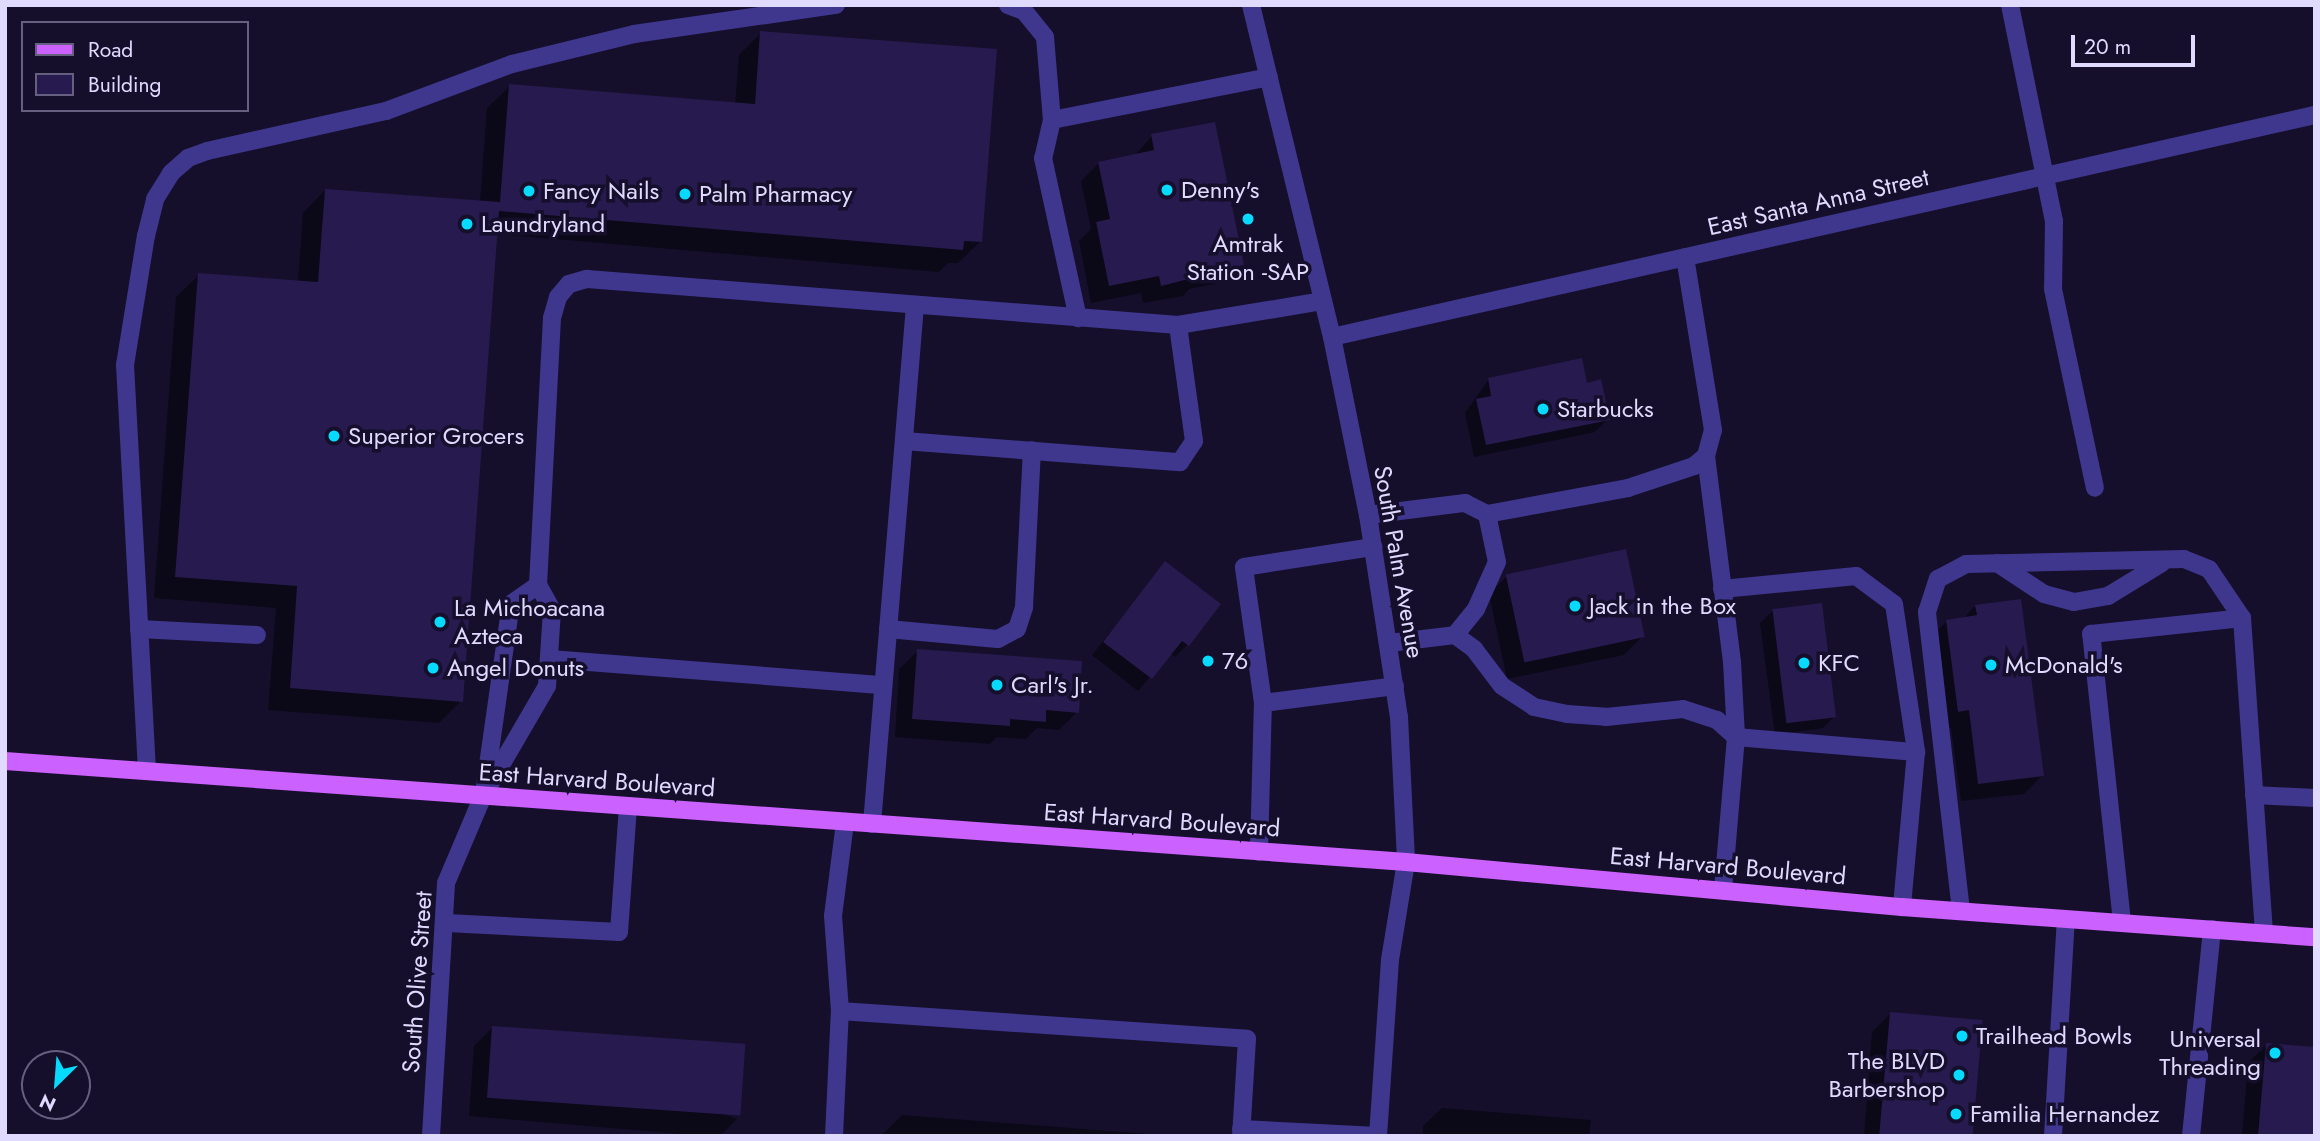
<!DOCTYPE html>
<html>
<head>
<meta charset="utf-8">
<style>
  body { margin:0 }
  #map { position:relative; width:2320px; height:1141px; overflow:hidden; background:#150f2c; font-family:Jost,sans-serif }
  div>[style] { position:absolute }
  .shadow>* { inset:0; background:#0007 }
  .building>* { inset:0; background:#271a4e; transform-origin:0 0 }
  .minor>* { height:18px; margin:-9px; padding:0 9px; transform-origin:9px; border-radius:9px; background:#3f378e }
  .major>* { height:18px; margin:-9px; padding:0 9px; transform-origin:9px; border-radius:9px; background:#cb61ff }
  .dots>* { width:19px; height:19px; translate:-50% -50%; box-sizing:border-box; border:4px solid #150f2c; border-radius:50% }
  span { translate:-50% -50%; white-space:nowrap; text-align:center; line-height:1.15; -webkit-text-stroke:7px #150f2c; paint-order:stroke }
  .poi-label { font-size:24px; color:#e0daff }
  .left { translate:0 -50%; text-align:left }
  .right { translate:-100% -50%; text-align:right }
  .street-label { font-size:24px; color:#e0daff }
  .frame { position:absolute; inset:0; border:7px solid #e0daff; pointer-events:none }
  .legend { position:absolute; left:21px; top:21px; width:228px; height:91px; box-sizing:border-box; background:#150f2c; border:2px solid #666080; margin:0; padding:9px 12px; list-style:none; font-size:21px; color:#e0daff }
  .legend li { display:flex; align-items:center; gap:14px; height:35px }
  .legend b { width:35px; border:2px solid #666080 }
  .north { position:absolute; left:21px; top:1050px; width:70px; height:70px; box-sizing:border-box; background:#150f2c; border:2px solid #666080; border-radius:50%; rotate:205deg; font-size:19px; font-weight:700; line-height:28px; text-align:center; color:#e0daff }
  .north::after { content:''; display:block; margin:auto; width:24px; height:32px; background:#06daff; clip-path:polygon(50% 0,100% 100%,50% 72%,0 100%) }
  .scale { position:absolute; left:2071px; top:35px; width:124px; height:32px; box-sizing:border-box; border:4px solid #e0daff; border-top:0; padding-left:9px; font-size:21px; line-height:24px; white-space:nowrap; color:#e0daff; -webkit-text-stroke:5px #150f2c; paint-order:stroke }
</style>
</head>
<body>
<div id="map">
  <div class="shadow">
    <i style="clip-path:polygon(761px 33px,981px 241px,958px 263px,948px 263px,939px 272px,496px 234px,461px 701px,439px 723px,268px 710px,276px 608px,154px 598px,176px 297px,199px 275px,298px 282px,303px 213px,325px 190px,480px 202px,487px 108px,510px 86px,735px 104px,739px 55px)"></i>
    <i style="clip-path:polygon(1152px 136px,1242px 264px,1224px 282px,1189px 289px,1183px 296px,1143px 303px,1141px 293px,1091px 303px,1079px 241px,1091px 229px,1081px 181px,1099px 163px,1134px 156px)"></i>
    <i style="clip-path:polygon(1489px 379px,1586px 385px,1608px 419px,1595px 432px,1474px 457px,1465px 413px)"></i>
    <i style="clip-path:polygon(1165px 564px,1218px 604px,1187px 645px,1175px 657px,1170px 653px,1138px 691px,1092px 655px)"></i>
    <i style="clip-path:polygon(1507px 576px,1642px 637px,1624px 655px,1507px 679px,1489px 594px)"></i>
    <i style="clip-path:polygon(1975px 606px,2042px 776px,2024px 794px,1961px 801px,1951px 728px,1940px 729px,1929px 639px,1947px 621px,1963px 619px)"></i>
    <i style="clip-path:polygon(1773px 611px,1835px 716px,1823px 728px,1775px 735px,1760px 623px)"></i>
    <i style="clip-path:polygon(918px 651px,1077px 712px,1059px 730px,1037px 728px,1026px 739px,997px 737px,990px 744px,895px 737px,899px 669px)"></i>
    <i style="clip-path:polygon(1890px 1014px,1972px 1136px,1864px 1136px,1872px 1032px)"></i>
    <i style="clip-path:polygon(492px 1028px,737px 1119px,720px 1136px,704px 1136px,469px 1116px,474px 1046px)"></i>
    <i style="clip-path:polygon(2266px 1045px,2315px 1136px,2242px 1136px,2248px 1063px)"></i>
    <i style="clip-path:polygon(1442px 1108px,1591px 1120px,1589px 1136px,1423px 1136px,1423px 1126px)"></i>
    <i style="clip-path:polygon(902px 1115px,1161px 1135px,1161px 1136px,881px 1136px)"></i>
  </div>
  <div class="building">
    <i style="clip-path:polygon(760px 31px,997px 49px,982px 242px,964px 241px,963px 250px,499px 211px,463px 702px,290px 688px,297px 586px,175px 577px,198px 273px,318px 282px,325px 189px,500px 202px,509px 84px,755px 104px)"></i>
    <i style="clip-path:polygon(1215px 122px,1244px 265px,1161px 286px,1159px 276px,1109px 286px,1096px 222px,1110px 219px,1098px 162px,1154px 150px,1151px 134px)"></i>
    <i style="clip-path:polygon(1582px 358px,1587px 383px,1601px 379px,1610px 420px,1486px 445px,1476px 399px,1491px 396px,1488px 378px)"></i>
    <i style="left:1626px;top:549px;width:90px;height:123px;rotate:78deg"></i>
    <i style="clip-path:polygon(1165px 561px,1221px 604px,1189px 646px,1182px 641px,1152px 679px,1103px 642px)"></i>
    <i style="clip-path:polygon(2021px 599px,2044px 776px,1978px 784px,1969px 710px,1958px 712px,1946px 620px,1977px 615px,1975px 605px)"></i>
    <i style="left:1822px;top:603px;width:115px;height:50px;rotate:83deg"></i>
    <i style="clip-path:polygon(917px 649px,1082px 661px,1079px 713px,1046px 710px,1046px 722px,1010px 719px,1010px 726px,912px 719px)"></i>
    <i style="left:1890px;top:1012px;width:93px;height:124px;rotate:5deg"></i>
    <i style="left:492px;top:1026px;width:254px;height:72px;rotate:4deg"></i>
    <i style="clip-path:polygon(2266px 1043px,2315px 1047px,2315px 1136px,2258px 1136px)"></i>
  </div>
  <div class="minor">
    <i style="left:1008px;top:5px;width:17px;rotate:21deg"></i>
    <i style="left:1024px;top:11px;width:33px;rotate:51deg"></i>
    <i style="left:1045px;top:37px;width:83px;rotate:85.2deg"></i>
    <i style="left:1052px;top:120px;width:39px;rotate:103deg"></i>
    <i style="left:1043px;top:158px;width:164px;rotate:77.7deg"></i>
    <i style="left:1251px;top:5px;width:342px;rotate:76.3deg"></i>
    <i style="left:1332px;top:337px;width:182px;rotate:78.6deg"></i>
    <i style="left:1368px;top:515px;width:204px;rotate:81.3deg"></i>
    <i style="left:1399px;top:717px;width:145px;rotate:87.2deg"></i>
    <i style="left:1406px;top:862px;width:99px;rotate:99.3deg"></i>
    <i style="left:1390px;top:960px;width:176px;rotate:93.9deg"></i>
    <i style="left:2010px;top:5px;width:220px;rotate:78.5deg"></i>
    <i style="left:2054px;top:221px;width:68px;rotate:90.8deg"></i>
    <i style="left:2053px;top:289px;width:203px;rotate:78.1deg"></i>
    <i style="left:1052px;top:120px;width:221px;rotate:-11.2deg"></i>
    <i style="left:1332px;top:337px;width:1008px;rotate:-12.73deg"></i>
    <i style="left:904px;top:441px;width:277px;rotate:4.4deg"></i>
    <i style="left:1180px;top:462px;width:25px;rotate:-56deg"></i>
    <i style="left:1194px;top:441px;width:117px;rotate:-97.9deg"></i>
    <i style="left:1706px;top:456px;width:208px;rotate:82.8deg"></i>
    <i style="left:1732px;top:662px;width:75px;rotate:86.9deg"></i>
    <i style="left:1736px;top:737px;width:181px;rotate:4.8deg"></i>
    <i style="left:1916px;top:752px;width:156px;rotate:95.2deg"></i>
    <i style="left:1368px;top:515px;width:98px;rotate:-7.1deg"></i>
    <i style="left:1465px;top:503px;width:25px;rotate:27deg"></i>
    <i style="left:1487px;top:514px;width:143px;rotate:-10.4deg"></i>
    <i style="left:1628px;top:488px;width:70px;rotate:-18.4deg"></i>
    <i style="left:1694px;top:466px;width:16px;rotate:-40deg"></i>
    <i style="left:1706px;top:456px;width:27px;rotate:-75deg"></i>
    <i style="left:1713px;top:430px;width:175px;rotate:-99.2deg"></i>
    <i style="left:1997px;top:563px;width:56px;rotate:33.4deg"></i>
    <i style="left:2044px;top:594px;width:31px;rotate:15deg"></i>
    <i style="left:2074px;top:602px;width:35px;rotate:-10deg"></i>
    <i style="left:2108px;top:596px;width:63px;rotate:-31.4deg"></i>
    <i style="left:1722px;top:589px;width:135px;rotate:-5.5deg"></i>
    <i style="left:1856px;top:576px;width:47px;rotate:36.4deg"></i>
    <i style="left:1894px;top:604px;width:150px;rotate:81.5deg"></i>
    <i style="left:139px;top:629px;width:118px;rotate:2.9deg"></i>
    <i style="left:888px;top:629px;width:110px;rotate:5.2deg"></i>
    <i style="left:998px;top:639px;width:21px;rotate:-28deg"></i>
    <i style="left:1017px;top:629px;width:23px;rotate:-72deg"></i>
    <i style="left:1024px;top:607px;width:157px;rotate:-87.1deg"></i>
    <i style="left:1455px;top:635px;width:33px;rotate:-51deg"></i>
    <i style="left:1476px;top:609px;width:51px;rotate:-65.9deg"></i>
    <i style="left:1497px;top:562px;width:49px;rotate:-101.8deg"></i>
    <i style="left:1389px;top:643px;width:66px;rotate:-6.9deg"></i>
    <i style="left:1455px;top:635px;width:24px;rotate:36deg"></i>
    <i style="left:1474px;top:649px;width:46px;rotate:52.9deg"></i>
    <i style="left:1502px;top:686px;width:38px;rotate:33deg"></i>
    <i style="left:1534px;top:707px;width:34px;rotate:12deg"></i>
    <i style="left:1567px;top:714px;width:39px;rotate:4deg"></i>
    <i style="left:1606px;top:717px;width:77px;rotate:-5.9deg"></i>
    <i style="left:1683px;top:709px;width:36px;rotate:18deg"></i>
    <i style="left:1717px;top:720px;width:25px;rotate:42deg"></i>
    <i style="left:1736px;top:737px;width:154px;rotate:94.9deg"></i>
    <i style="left:550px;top:659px;width:334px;rotate:4.5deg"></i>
    <i style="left:1263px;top:703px;width:133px;rotate:-7.3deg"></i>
    <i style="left:147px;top:771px;width:407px;rotate:-93.1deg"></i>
    <i style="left:125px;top:365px;width:131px;rotate:-80.8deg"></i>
    <i style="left:146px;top:236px;width:38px;rotate:-76deg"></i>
    <i style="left:155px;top:199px;width:31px;rotate:-58deg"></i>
    <i style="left:171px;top:173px;width:23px;rotate:-41deg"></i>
    <i style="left:188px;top:158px;width:20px;rotate:-20deg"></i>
    <i style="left:207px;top:151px;width:183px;rotate:-12.6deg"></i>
    <i style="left:386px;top:111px;width:134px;rotate:-20.5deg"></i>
    <i style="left:512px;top:64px;width:126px;rotate:-13.8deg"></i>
    <i style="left:634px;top:34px;width:204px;rotate:-8.2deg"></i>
    <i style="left:485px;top:786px;width:184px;rotate:-81.9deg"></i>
    <i style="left:511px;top:604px;width:33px;rotate:-35deg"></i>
    <i style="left:2254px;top:795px;width:61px;rotate:2.8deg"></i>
    <i style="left:872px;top:824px;width:521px;rotate:-85.26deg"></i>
    <i style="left:1259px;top:852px;width:149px;rotate:-88.5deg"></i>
    <i style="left:1263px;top:703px;width:137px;rotate:-98deg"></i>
    <i style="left:1244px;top:567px;width:131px;rotate:-8.8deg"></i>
    <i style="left:1961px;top:911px;width:301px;rotate:-96.5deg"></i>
    <i style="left:1927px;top:612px;width:35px;rotate:-72deg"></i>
    <i style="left:1938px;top:579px;width:32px;rotate:-28deg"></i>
    <i style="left:1966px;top:564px;width:218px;rotate:-1.3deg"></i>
    <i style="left:2184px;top:559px;width:27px;rotate:22deg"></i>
    <i style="left:2209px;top:569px;width:59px;rotate:56deg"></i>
    <i style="left:2122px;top:922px;width:290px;rotate:-96.1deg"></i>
    <i style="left:2091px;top:634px;width:152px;rotate:-6deg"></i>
    <i style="left:2242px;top:618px;width:316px;rotate:86deg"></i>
    <i style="left:447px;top:923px;width:172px;rotate:3deg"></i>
    <i style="left:619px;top:932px;width:126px;rotate:-85.9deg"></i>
    <i style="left:840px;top:1011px;width:408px;rotate:3.9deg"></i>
    <i style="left:1247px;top:1039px;width:97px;rotate:93.5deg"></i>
    <i style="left:1241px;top:1129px;width:136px;rotate:2.9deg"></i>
    <i style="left:431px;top:1136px;width:253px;rotate:-86.6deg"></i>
    <i style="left:446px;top:883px;width:95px;rotate:-67deg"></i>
    <i style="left:483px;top:796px;width:127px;rotate:-59.8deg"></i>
    <i style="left:547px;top:686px;width:76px;rotate:-86.2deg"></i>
    <i style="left:552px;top:610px;width:29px;rotate:-119deg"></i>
    <i style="left:538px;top:585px;width:267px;rotate:-87deg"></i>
    <i style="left:552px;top:318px;width:22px;rotate:-74deg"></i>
    <i style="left:558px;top:297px;width:17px;rotate:-50deg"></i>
    <i style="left:569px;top:284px;width:19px;rotate:-16deg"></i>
    <i style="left:587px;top:279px;width:593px;rotate:4.45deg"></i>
    <i style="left:1178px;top:325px;width:147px;rotate:-9.4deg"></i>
    <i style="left:834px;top:1136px;width:125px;rotate:-87.3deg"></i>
    <i style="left:840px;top:1011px;width:95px;rotate:-94.2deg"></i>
    <i style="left:833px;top:916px;width:95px;rotate:-82.7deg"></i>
    <i style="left:2053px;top:1136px;width:217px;rotate:-86.6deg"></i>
    <i style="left:2191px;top:1136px;width:208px;rotate:-84.2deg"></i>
  </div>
  <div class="major">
    <i style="left:5px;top:761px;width:1405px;rotate:4.12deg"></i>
    <i style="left:1406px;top:862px;width:498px;rotate:5.2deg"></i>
    <i style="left:1902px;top:907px;width:414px;rotate:4.2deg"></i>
  </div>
  <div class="dots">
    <i style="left:1167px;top:190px;background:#06daff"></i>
    <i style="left:529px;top:191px;background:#06daff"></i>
    <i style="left:685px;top:194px;background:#06daff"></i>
    <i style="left:1248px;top:219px;background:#06daff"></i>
    <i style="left:467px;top:224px;background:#06daff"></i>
    <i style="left:1543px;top:409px;background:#06daff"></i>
    <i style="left:334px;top:436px;background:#06daff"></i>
    <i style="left:1575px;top:606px;background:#06daff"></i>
    <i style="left:440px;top:622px;background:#06daff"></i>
    <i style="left:1208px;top:661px;background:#06daff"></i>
    <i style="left:1804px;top:663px;background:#06daff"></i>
    <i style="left:1991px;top:665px;background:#06daff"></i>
    <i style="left:433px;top:668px;background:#06daff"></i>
    <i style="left:997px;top:685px;background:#06daff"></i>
    <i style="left:1962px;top:1036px;background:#06daff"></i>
    <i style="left:2275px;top:1053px;background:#06daff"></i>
    <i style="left:1959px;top:1075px;background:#06daff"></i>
    <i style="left:1956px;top:1114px;background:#06daff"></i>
  </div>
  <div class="poi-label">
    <span class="left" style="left:1181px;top:190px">Denny's</span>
    <span class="left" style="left:543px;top:191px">Fancy Nails</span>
    <span class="left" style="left:699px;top:194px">Palm Pharmacy</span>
    <span class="left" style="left:481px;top:224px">Laundryland</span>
    <span style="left:1248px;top:258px">Amtrak<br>Station -SAP</span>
    <span class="left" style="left:1557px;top:409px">Starbucks</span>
    <span class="left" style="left:348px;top:436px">Superior Grocers</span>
    <span class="left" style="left:1589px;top:606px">Jack in the Box</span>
    <span class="left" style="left:454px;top:622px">La Michoacana<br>Azteca</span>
    <span class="left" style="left:1222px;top:661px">76</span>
    <span class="left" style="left:1818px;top:663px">KFC</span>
    <span class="left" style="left:2005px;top:665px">McDonald's</span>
    <span class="left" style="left:447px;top:668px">Angel Donuts</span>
    <span class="left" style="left:1011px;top:685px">Carl's Jr.</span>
    <span class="left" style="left:1976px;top:1036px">Trailhead Bowls</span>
    <span class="right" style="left:2261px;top:1053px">Universal<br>Threading</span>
    <span class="right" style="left:1945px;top:1075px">The BLVD<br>Barbershop</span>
    <span class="left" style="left:1970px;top:1114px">Familia Hernandez</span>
  </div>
  <div class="street-label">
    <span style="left:1818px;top:202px;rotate:-13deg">East Santa Anna Street</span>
    <span style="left:1399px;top:562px;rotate:80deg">South Palm Avenue</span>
    <span style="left:597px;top:780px;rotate:4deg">East Harvard Boulevard</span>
    <span style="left:1162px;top:820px;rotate:4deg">East Harvard Boulevard</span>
    <span style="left:1728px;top:866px;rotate:5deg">East Harvard Boulevard</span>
    <span style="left:417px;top:982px;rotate:-86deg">South Olive Street</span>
  </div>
  <div class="frame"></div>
  <ul class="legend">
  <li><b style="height:9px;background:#cb61ff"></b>Road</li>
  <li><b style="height:19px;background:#271a4e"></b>Building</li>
  </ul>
  <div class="north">N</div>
  <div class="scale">20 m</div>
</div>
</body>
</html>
